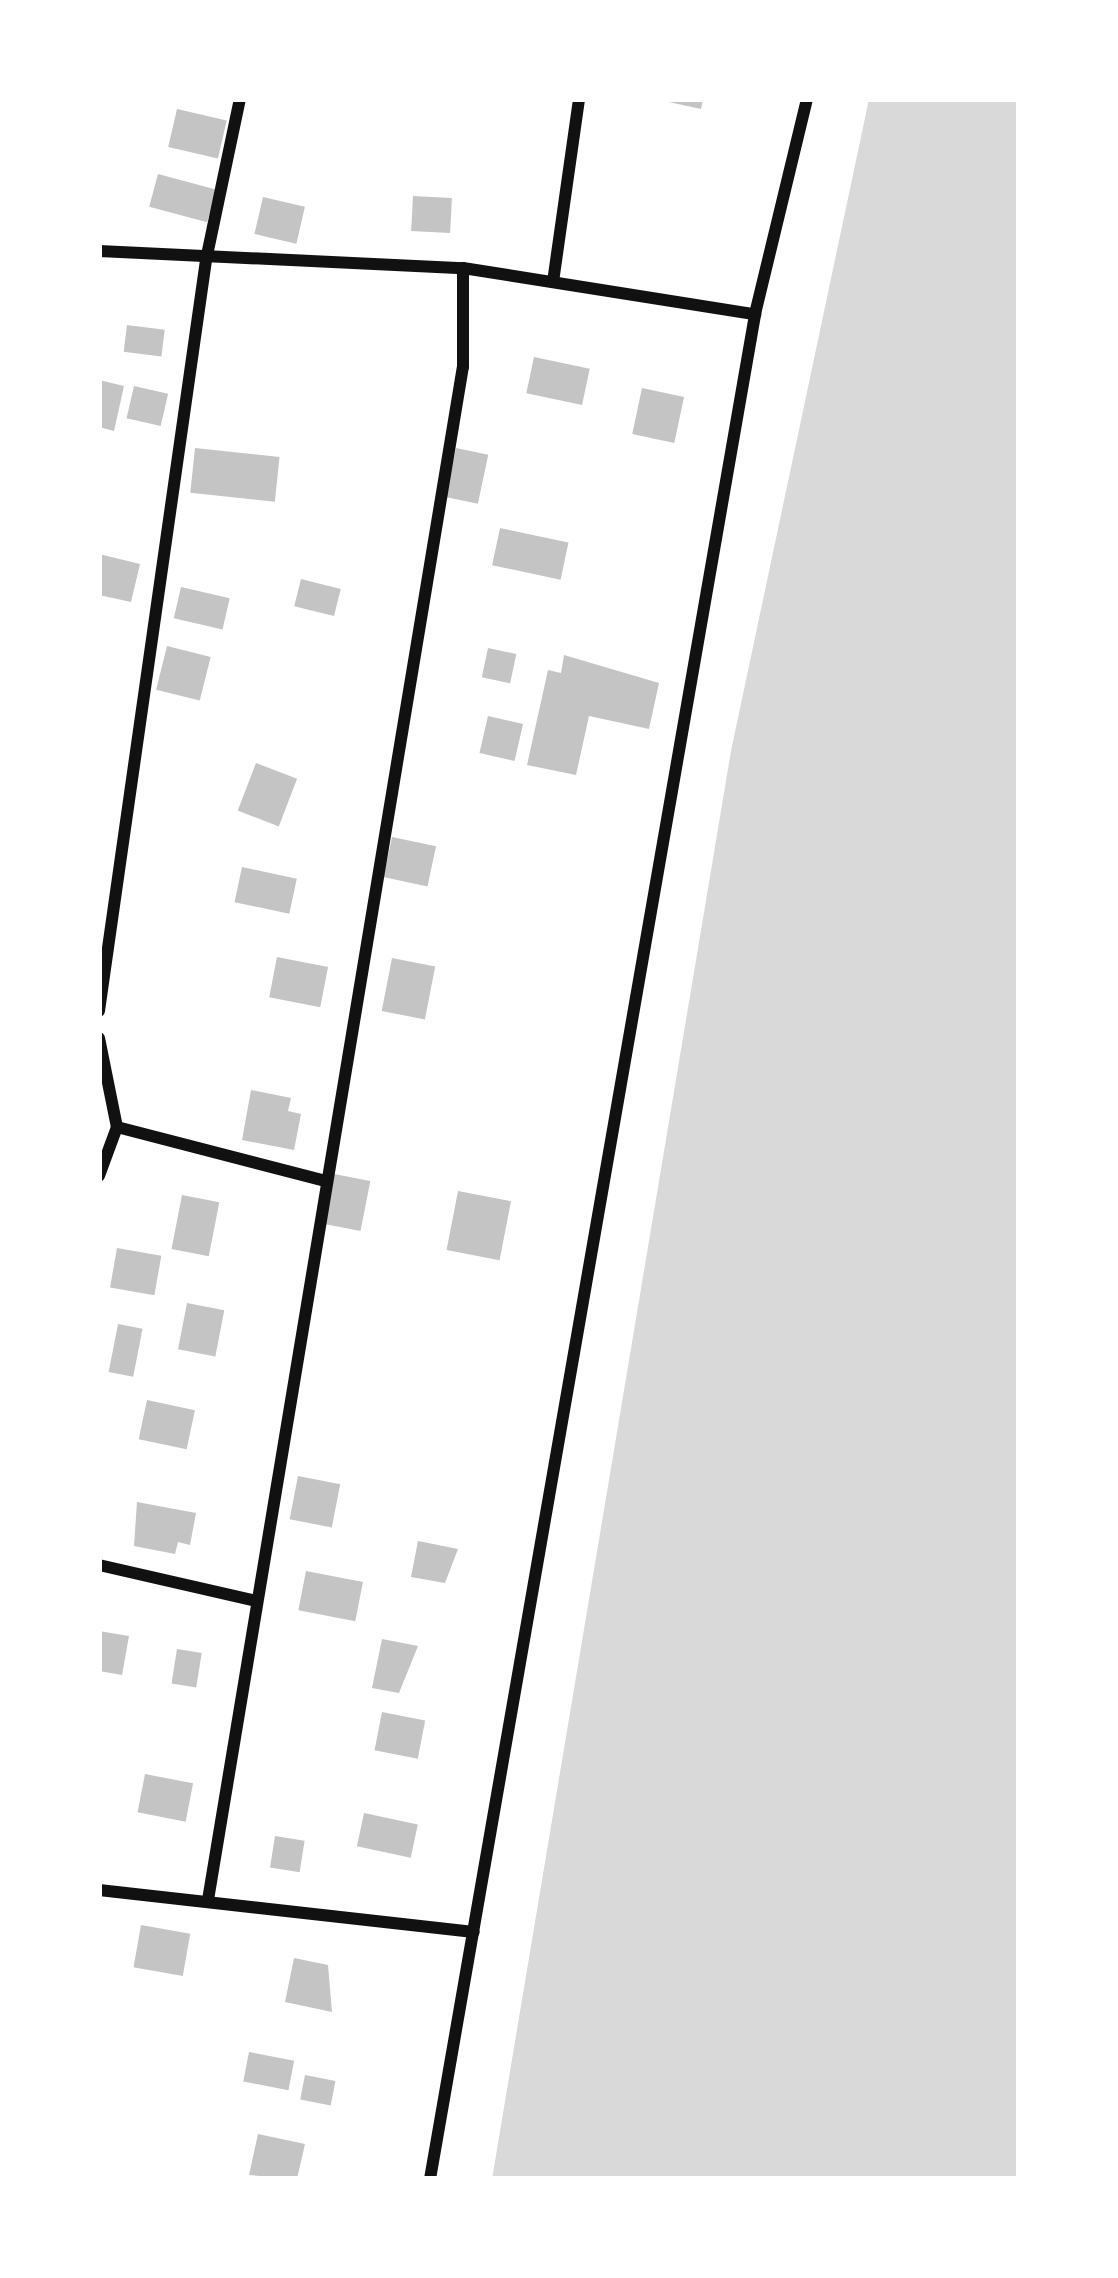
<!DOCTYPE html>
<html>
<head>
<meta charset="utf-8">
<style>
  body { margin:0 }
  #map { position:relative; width:1118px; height:2278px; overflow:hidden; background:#fff; font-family:Roboto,sans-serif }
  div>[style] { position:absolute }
  .water>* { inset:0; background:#d9d9d9 }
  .building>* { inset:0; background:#c4c4c4; transform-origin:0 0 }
  .minor>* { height:12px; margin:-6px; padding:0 6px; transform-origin:6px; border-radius:6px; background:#111 }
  span { translate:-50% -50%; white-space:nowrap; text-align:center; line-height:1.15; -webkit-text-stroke:12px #fff; paint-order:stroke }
  .frame { position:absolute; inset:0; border:102px solid #fff; pointer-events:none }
</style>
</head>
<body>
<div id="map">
  <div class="water">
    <i style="clip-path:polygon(869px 99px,1019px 99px,1019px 2179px,492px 2179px,731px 751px)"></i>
  </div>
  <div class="building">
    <i style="clip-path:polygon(655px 99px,703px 99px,701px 109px)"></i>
    <i style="left:177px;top:109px;width:51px;height:39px;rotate:13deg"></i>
    <i style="left:158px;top:174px;width:60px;height:34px;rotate:15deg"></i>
    <i style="left:413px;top:196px;width:39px;height:35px;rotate:3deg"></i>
    <i style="left:263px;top:197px;width:43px;height:38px;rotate:13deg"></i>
    <i style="left:127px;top:325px;width:38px;height:27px;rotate:7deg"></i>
    <i style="left:534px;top:357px;width:57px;height:37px;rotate:12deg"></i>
    <i style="clip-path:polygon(99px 380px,124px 386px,114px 431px,99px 427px)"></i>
    <i style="left:134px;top:386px;width:35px;height:33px;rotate:13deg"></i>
    <i style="left:642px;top:388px;width:43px;height:47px;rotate:12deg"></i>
    <i style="left:195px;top:448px;width:85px;height:45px;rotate:6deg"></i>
    <i style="left:456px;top:448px;width:33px;height:50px;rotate:12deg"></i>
    <i style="left:500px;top:528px;width:70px;height:38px;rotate:12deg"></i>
    <i style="clip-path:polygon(99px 554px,140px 564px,131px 602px,99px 595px)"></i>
    <i style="left:301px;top:579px;width:41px;height:28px;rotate:14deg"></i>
    <i style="left:181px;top:587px;width:50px;height:32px;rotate:13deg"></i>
    <i style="left:167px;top:646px;width:45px;height:45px;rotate:14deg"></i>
    <i style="left:488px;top:648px;width:29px;height:30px;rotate:12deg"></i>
    <i style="clip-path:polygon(564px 655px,659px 683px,649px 729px,589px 716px,576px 775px,527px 765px,548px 670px,561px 673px)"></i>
    <i style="left:488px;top:716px;width:36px;height:38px;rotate:13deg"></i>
    <i style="left:256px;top:763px;width:44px;height:51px;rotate:21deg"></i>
    <i style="left:392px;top:837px;width:45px;height:41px;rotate:12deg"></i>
    <i style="left:242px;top:867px;width:56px;height:36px;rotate:12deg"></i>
    <i style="left:277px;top:957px;width:52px;height:41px;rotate:11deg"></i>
    <i style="left:392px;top:958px;width:44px;height:54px;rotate:11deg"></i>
    <i style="clip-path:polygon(251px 1090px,291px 1098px,288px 1111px,301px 1114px,294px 1150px,242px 1140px)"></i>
    <i style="left:334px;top:1174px;width:37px;height:51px;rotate:11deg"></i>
    <i style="left:458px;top:1191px;width:54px;height:60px;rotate:11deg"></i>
    <i style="left:182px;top:1195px;width:38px;height:55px;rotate:11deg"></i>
    <i style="left:117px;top:1248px;width:45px;height:40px;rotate:10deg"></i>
    <i style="left:187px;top:1303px;width:38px;height:47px;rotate:11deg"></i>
    <i style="left:118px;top:1324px;width:25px;height:49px;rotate:11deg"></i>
    <i style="left:147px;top:1400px;width:49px;height:40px;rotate:12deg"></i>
    <i style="left:298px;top:1476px;width:43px;height:44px;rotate:11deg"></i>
    <i style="clip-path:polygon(137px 1502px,196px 1513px,190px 1545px,178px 1542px,175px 1554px,134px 1546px)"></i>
    <i style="clip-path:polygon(418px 1541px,458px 1549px,445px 1583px,411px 1577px)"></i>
    <i style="left:306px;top:1571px;width:58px;height:40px;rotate:11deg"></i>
    <i style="clip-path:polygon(99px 1631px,129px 1636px,122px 1675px,99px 1671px)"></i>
    <i style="clip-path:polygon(382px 1639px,418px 1646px,399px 1693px,372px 1688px)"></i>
    <i style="left:177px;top:1649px;width:25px;height:35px;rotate:9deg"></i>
    <i style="left:382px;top:1712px;width:44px;height:39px;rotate:11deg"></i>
    <i style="left:145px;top:1774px;width:49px;height:39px;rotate:11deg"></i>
    <i style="left:364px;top:1813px;width:55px;height:34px;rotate:12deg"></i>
    <i style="left:275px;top:1836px;width:30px;height:32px;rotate:9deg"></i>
    <i style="left:141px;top:1925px;width:50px;height:43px;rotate:10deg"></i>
    <i style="clip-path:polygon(294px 1958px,328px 1965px,332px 2012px,285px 2002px)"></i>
    <i style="left:249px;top:2052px;width:46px;height:30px;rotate:11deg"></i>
    <i style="left:305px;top:2075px;width:31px;height:25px;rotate:11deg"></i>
    <i style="clip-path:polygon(258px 2134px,305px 2144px,297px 2179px,249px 2175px)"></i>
  </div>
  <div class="minor">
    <i style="left:99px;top:251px;width:364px;rotate:2.7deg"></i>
    <i style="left:463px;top:268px;width:296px;rotate:9deg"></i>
    <i style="left:553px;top:282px;width:185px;rotate:-81.9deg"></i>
    <i style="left:99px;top:1011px;width:759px;rotate:-81.89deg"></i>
    <i style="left:206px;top:260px;width:165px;rotate:-78.1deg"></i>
    <i style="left:99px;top:1038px;width:91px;rotate:78.6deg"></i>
    <i style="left:117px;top:1127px;width:52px;rotate:110.2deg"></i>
    <i style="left:117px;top:1127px;width:212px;rotate:14.5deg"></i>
    <i style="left:99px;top:1565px;width:161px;rotate:12.9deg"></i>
    <i style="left:99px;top:1890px;width:377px;rotate:6.4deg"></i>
    <i style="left:208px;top:1900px;width:1554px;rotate:-80.56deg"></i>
    <i style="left:463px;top:367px;width:99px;rotate:-90deg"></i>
    <i style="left:430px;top:2179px;width:1893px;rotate:-80.11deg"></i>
    <i style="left:755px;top:314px;width:221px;rotate:-76.4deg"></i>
  </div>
  <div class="frame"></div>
</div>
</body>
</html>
